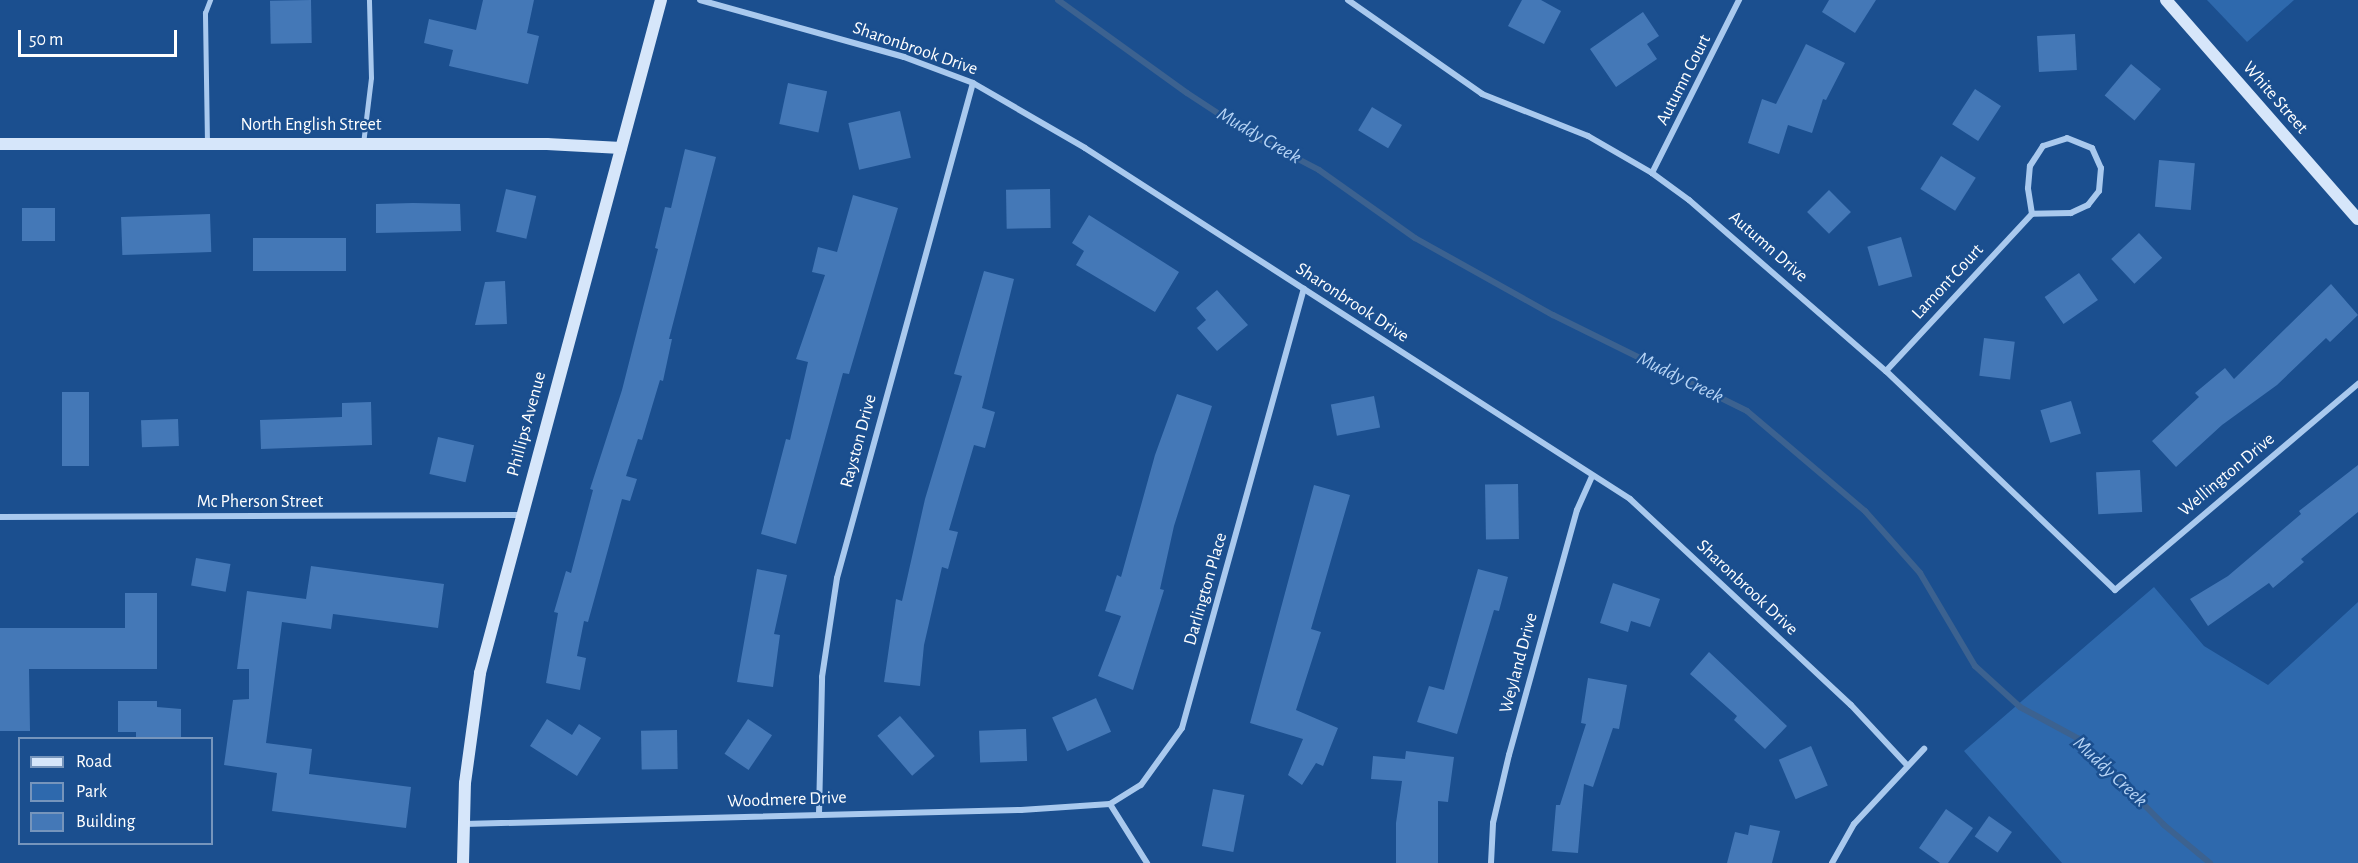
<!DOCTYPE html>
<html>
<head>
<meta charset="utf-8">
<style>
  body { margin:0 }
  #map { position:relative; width:2358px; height:863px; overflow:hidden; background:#1b4f8f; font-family:"Alegreya Sans",sans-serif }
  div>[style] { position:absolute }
  .green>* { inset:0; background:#2e69ad }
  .stream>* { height:6px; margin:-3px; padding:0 3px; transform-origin:3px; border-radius:3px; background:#3c6290 }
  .building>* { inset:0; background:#4478b7; transform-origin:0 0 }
  .lane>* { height:4.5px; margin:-2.25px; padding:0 2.25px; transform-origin:2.25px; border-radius:2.25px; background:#a9c9ee }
  .street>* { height:6px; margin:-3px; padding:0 3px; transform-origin:3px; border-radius:3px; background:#a9c9ee }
  .secondary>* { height:12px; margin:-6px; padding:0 6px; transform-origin:6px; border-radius:6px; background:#d6e6fa }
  span { translate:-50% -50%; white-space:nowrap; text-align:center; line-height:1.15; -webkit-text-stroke:5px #1b4f8f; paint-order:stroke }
  .street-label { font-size:18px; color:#fff }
  .water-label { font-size:20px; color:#b5d3f5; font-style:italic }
  .legend { position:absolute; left:18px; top:737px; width:195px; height:108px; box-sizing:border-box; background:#1b4f8f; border:2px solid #7695bc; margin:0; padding:8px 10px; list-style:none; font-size:18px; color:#fff }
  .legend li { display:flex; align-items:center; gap:12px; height:30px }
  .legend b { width:30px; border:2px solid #7695bc }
  .scale { position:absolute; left:18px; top:30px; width:159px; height:27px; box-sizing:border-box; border:3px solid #fff; border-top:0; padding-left:8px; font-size:18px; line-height:21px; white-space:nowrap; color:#fff; -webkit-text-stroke:4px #1b4f8f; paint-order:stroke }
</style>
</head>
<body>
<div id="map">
  <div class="green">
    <i style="clip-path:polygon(2207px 0,2294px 0,2247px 42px)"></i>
    <i style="clip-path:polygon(2154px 587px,2204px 646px,2268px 685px,2358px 602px,2358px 863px,2062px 863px,1964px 751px)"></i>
  </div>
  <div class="stream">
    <i style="left:1058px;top:0;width:159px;rotate:35.8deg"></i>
    <i style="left:1187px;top:93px;width:73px;rotate:33.3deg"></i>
    <i style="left:1248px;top:133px;width:80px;rotate:27.5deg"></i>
    <i style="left:1319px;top:170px;width:118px;rotate:35.3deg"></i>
    <i style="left:1415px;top:238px;width:158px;rotate:29.2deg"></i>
    <i style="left:1553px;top:315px;width:216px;rotate:26.3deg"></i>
    <i style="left:1747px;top:411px;width:155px;rotate:40.3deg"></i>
    <i style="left:1865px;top:511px;width:83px;rotate:48.4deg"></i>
    <i style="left:1920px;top:573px;width:108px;rotate:59.4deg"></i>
    <i style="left:1975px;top:666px;width:61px;rotate:42.3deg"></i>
    <i style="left:2020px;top:707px;width:67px;rotate:28.5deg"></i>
    <i style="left:2079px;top:739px;width:121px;rotate:45.3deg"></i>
    <i style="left:2164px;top:825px;width:60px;rotate:39.6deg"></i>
  </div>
  <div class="building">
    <i style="left:311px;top:0;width:43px;height:41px;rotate:89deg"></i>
    <i style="clip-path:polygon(483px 0,534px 0,527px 33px,539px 36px,528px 84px,449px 66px,453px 50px,424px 43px,429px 19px,476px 30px)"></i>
    <i style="clip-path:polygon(1522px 0,1541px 0,1561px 11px,1544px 44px,1508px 26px)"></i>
    <i style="clip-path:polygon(1829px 0,1876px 0,1855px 33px,1822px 12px)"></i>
    <i style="clip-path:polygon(1643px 12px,1659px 36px,1647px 44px,1657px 59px,1616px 87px,1590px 49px)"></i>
    <i style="left:2075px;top:34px;width:36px;height:38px;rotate:87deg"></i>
    <i style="clip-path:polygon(1806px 44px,1845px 63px,1826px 100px,1823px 99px,1812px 133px,1788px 125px,1779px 154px,1748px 143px,1762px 99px,1776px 104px)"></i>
    <i style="left:2131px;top:64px;width:39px;height:41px;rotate:40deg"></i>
    <i style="left:788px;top:83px;width:40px;height:42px;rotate:12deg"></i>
    <i style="left:1975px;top:89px;width:31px;height:42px;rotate:33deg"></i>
    <i style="left:1372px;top:107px;width:35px;height:27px;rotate:31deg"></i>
    <i style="left:900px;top:111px;width:48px;height:53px;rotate:77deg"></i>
    <i style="clip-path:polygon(685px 149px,716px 157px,669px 339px,672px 339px,663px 381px,660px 380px,642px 440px,638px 439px,626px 476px,637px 479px,630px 501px,622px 499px,588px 622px,584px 621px,577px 656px,586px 658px,580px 690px,546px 683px,558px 613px,554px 612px,566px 571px,571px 573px,593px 490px,590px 489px,622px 390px,658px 249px,655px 248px,665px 207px,671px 208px)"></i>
    <i style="left:1941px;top:156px;width:41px;height:39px;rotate:32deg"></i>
    <i style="left:2159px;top:160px;width:36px;height:47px;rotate:5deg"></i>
    <i style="left:506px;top:189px;width:31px;height:44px;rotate:13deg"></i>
    <i style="left:1050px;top:189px;width:39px;height:44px;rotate:89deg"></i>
    <i style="left:1829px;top:190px;width:31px;height:31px;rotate:45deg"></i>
    <i style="clip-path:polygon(853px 195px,898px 208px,849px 374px,843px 373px,796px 544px,761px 534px,786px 439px,790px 440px,808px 362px,796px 359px,825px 275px,812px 272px,818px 247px,837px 252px)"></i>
    <i style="clip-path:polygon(413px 203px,460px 204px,461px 231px,376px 233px,376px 204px)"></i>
    <i style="left:22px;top:208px;width:33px;height:33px"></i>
    <i style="left:210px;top:214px;width:38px;height:89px;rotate:88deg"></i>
    <i style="clip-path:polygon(1089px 215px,1179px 272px,1155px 312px,1076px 265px,1084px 251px,1072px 243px)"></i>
    <i style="left:2139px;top:233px;width:34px;height:38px;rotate:47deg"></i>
    <i style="left:1901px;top:237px;width:41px;height:35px;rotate:74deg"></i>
    <i style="left:253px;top:238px;width:93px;height:33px"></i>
    <i style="clip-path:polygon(984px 271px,1014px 279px,982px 408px,995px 412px,985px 448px,974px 445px,949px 530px,958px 532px,948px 569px,942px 567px,924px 645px,920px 686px,884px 682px,896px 599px,902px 601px,925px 499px,962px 376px,954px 374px)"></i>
    <i style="left:2079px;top:273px;width:33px;height:42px;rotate:55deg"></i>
    <i style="clip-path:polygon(505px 281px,507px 324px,475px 325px,485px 282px)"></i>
    <i style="clip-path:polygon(2331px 284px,2358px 315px,2330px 342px,2326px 338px,2277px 385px,2222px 425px,2176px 467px,2152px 441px,2199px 397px,2195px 393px,2225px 368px,2234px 379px)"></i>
    <i style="clip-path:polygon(1217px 290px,1248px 325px,1217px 351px,1197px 328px,1206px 320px,1196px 308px)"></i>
    <i style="left:1984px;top:338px;width:31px;height:38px;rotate:7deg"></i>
    <i style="left:62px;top:392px;width:27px;height:74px"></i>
    <i style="clip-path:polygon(1177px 394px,1212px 406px,1174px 526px,1160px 589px,1164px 590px,1133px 690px,1098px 676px,1121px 616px,1105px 611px,1117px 575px,1121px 577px,1155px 455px)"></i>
    <i style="left:1374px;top:396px;width:32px;height:44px;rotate:79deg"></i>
    <i style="left:2071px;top:401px;width:34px;height:32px;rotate:73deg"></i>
    <i style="clip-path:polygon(371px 402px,372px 445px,261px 449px,260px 420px,342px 417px,342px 403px)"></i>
    <i style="left:178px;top:419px;width:27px;height:37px;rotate:88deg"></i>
    <i style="left:438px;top:437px;width:37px;height:38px;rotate:13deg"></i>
    <i style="clip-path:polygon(2358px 465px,2358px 512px,2301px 559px,2304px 562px,2273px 588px,2269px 583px,2208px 626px,2190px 599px,2228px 576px,2301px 514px,2299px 511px)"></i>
    <i style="left:2140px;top:470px;width:42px;height:44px;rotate:87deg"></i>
    <i style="left:1518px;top:484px;width:55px;height:33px;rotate:89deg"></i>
    <i style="clip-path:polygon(1314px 485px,1350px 495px,1311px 629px,1321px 632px,1296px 710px,1338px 728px,1323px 766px,1316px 763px,1302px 785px,1288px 775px,1303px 739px,1250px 723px)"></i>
    <i style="left:196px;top:558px;width:35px;height:28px;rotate:10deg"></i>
    <i style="clip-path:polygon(311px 566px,444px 584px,438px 628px,333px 614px,331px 629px,282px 622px,266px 743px,312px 749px,309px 774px,411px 787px,406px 828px,272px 811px,277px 773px,224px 765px,233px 700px,249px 699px,249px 669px,237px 669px,247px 591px,306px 599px)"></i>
    <i style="clip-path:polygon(757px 569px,787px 575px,774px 634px,780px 635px,773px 687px,737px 682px)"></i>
    <i style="clip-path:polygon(1478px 569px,1508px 577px,1499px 611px,1494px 610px,1457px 734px,1417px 722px,1429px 686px,1444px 690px)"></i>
    <i style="clip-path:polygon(1613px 583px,1660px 599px,1650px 627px,1631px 621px,1628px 632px,1600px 623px)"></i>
    <i style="clip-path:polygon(125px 593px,157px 593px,157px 669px,29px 669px,30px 731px,0 731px,0 628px,125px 628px)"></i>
    <i style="clip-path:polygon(1709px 652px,1787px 726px,1765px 749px,1734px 720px,1737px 716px,1690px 674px)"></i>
    <i style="clip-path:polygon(1588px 678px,1627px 685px,1619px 729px,1613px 728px,1593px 787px,1584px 784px,1578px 853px,1552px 851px,1556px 805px,1560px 805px,1586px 724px,1581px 723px)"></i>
    <i style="left:1096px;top:698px;width:37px;height:48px;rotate:66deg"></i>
    <i style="clip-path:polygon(118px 701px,157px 701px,157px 707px,181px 709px,181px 738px,136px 738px,136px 732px,118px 732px)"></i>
    <i style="left:900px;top:716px;width:53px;height:30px;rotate:49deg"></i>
    <i style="clip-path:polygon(547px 719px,572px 735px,579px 724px,601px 738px,577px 776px,530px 746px)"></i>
    <i style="left:748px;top:719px;width:29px;height:42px;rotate:34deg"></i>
    <i style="left:1026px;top:729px;width:32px;height:47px;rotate:88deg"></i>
    <i style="left:677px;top:730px;width:39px;height:36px;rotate:89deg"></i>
    <i style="left:1811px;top:746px;width:43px;height:35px;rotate:67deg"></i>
    <i style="clip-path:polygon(1406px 751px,1454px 757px,1448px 802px,1438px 801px,1438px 863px,1396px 863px,1396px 823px,1402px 781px,1371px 779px,1373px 756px,1405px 759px)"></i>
    <i style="left:1213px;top:789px;width:32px;height:58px;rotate:11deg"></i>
    <i style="clip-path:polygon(1946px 809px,1973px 828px,1948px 863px,1940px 863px,1919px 848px)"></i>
    <i style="left:1989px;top:816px;width:28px;height:25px;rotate:35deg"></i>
    <i style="clip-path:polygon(1750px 825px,1780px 831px,1772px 863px,1727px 863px,1735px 832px,1748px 835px)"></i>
  </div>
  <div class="lane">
    <i style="left:207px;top:143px;width:130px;rotate:-90.9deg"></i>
    <i style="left:205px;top:13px;width:14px;rotate:-69deg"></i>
    <i style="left:363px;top:144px;width:66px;rotate:-83.1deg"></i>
    <i style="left:371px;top:78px;width:78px;rotate:-91.5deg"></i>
  </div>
  <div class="street">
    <i style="left:700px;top:0;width:212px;rotate:15.6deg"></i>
    <i style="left:904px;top:57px;width:74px;rotate:20.6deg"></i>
    <i style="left:973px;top:83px;width:129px;rotate:30.1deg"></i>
    <i style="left:1085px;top:148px;width:648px;rotate:32.78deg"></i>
    <i style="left:1630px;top:499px;width:302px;rotate:43deg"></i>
    <i style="left:1851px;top:705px;width:82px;rotate:47deg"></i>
    <i style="left:1348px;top:0;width:164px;rotate:35deg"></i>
    <i style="left:1482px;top:94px;width:114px;rotate:21.6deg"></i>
    <i style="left:1588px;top:136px;width:74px;rotate:30deg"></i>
    <i style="left:1652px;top:173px;width:46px;rotate:36.1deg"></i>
    <i style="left:1689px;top:200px;width:261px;rotate:41deg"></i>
    <i style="left:1886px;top:371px;width:317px;rotate:43.7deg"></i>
    <i style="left:2115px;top:590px;width:319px;rotate:-40.3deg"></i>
    <i style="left:1652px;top:173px;width:194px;rotate:-63.3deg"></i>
    <i style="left:1886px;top:371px;width:214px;rotate:-47.1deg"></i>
    <i style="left:2032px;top:214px;width:26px;rotate:-99deg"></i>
    <i style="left:2028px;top:188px;width:22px;rotate:-85deg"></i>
    <i style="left:2030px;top:166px;width:24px;rotate:-57deg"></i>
    <i style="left:2043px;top:146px;width:25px;rotate:-18deg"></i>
    <i style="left:2067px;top:138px;width:27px;rotate:22deg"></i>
    <i style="left:2092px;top:148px;width:22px;rotate:66deg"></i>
    <i style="left:2101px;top:168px;width:23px;rotate:95deg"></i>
    <i style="left:2099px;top:191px;width:18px;rotate:128deg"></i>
    <i style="left:2088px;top:205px;width:19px;rotate:155deg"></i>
    <i style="left:2071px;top:213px;width:39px;rotate:179deg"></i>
    <i style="left:0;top:517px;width:520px;rotate:-0.22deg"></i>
    <i style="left:1110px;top:804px;width:70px;rotate:57.9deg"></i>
    <i style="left:819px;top:814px;width:137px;rotate:-88.7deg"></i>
    <i style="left:822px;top:677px;width:100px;rotate:-81.4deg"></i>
    <i style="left:837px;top:578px;width:513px;rotate:-74.64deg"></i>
    <i style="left:464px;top:824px;width:557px;rotate:-1.44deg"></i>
    <i style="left:1021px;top:810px;width:89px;rotate:-3.9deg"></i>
    <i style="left:1110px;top:804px;width:36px;rotate:-32deg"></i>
    <i style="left:1141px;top:785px;width:70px;rotate:-54.3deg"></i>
    <i style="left:1182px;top:728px;width:456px;rotate:-74.5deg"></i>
    <i style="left:1491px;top:863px;width:40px;rotate:-87.1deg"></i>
    <i style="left:1493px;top:823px;width:70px;rotate:-76.8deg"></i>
    <i style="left:1509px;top:755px;width:254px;rotate:-74.5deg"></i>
    <i style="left:1577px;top:510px;width:37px;rotate:-66deg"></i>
    <i style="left:1832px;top:863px;width:45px;rotate:-60.6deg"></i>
    <i style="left:1854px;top:824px;width:103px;rotate:-47deg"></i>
  </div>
  <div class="secondary">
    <i style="left:2166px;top:0;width:291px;rotate:48.8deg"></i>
    <i style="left:0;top:144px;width:547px"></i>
    <i style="left:547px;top:144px;width:74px;rotate:3.1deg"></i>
    <i style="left:463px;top:863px;width:80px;rotate:-88.6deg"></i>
    <i style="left:465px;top:783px;width:111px;rotate:-82.2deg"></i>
    <i style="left:480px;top:673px;width:697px;rotate:-74.95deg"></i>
  </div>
  <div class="street-label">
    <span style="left:915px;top:49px;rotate:19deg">Sharonbrook Drive</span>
    <span style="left:1684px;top:80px;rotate:-63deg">Autumn Court</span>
    <span style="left:2275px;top:98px;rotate:49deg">White Street</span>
    <span style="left:311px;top:125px">North English Street</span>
    <span style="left:1768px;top:247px;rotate:41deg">Autumn Drive</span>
    <span style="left:1948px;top:282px;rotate:-47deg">Lamont Court</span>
    <span style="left:1352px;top:303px;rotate:33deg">Sharonbrook Drive</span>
    <span style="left:527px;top:424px;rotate:-75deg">Phillips Avenue</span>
    <span style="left:859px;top:441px;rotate:-75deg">Rayston Drive</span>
    <span style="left:2227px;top:475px;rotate:-40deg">Wellington Drive</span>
    <span style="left:260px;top:502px">Mc Pherson Street</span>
    <span style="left:1747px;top:588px;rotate:43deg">Sharonbrook Drive</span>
    <span style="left:1206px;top:589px;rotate:-74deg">Darlington Place</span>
    <span style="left:1519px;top:663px;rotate:-75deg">Weyland Drive</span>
    <span style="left:787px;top:800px;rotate:-2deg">Woodmere Drive</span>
  </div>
  <div class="water-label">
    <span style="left:1259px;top:136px;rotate:30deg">Muddy Creek</span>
    <span style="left:1680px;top:378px;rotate:26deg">Muddy Creek</span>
    <span style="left:2110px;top:772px;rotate:43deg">Muddy Creek</span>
  </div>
  <ul class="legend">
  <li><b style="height:8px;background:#d6e6fa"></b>Road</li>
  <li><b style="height:16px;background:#2e69ad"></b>Park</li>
  <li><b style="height:16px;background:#4478b7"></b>Building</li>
  </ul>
  <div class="scale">50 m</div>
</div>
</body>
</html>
